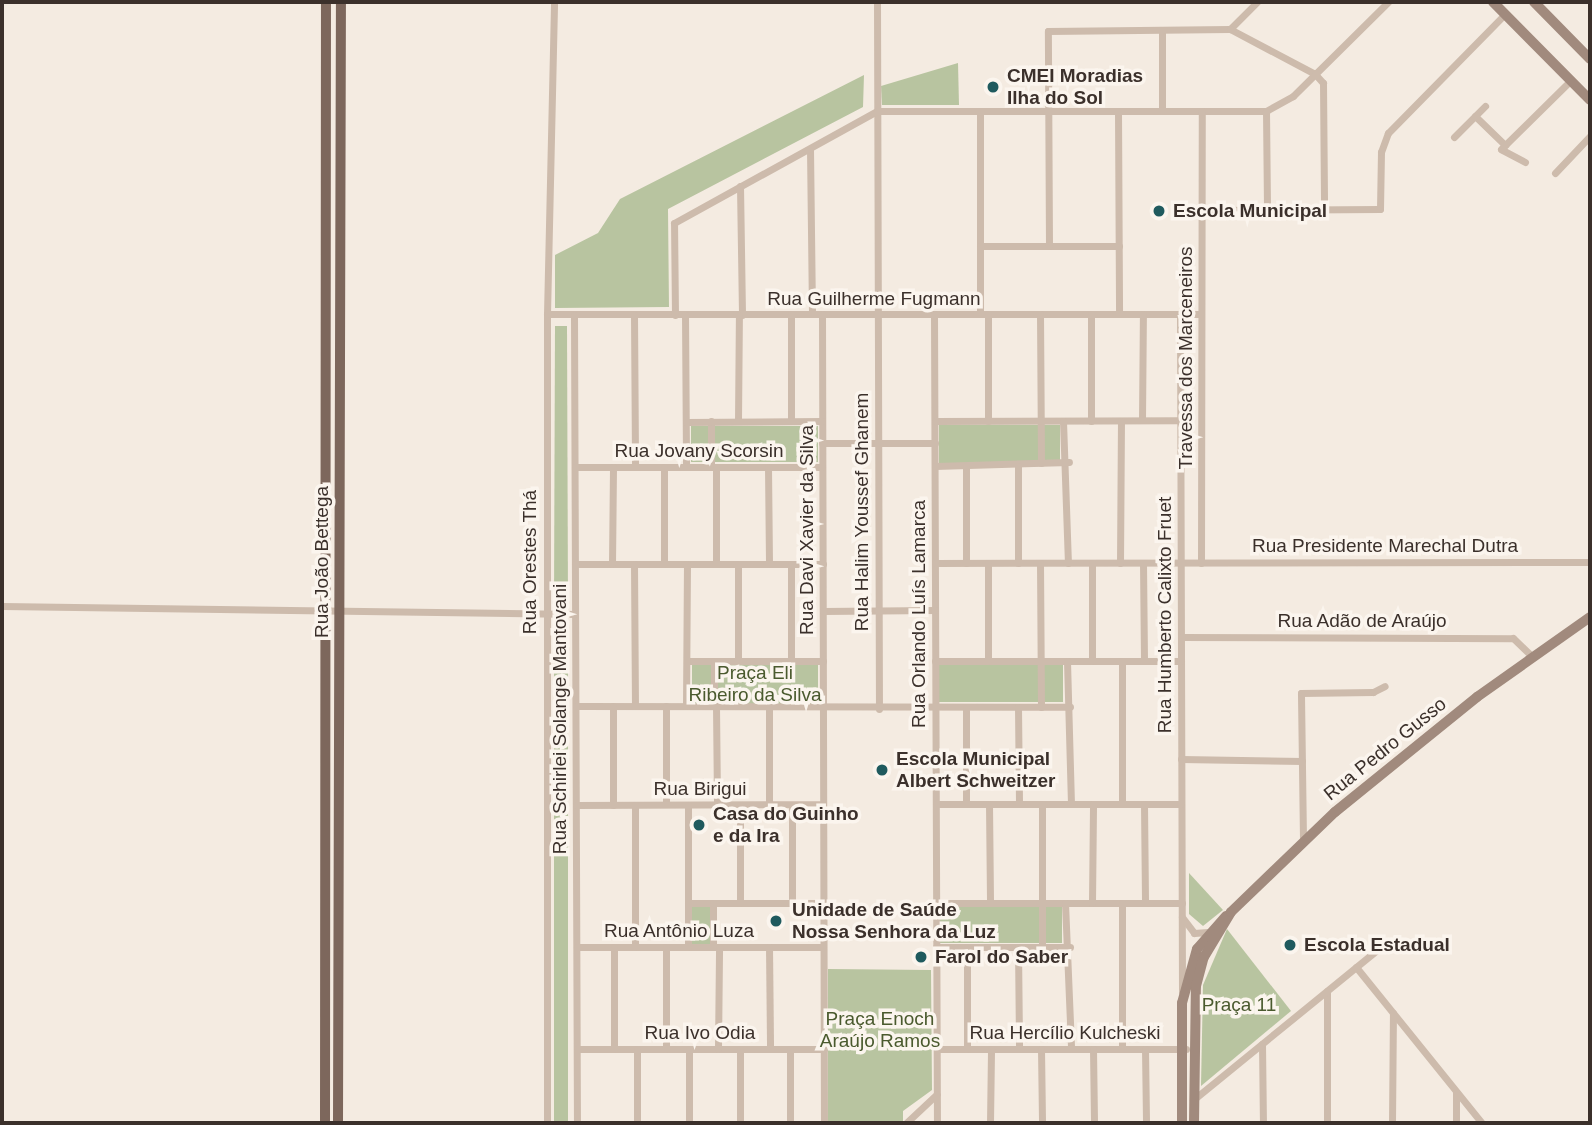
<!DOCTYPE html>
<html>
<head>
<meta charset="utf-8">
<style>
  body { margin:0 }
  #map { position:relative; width:1592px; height:1125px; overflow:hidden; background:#f4ebe1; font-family:Arial,sans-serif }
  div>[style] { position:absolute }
  .green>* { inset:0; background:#b8c4a0; transform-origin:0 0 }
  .street>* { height:7px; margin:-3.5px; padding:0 3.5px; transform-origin:3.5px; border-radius:3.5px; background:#cdbbac }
  .secondary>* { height:10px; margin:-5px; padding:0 5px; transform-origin:5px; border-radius:5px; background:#a18a7d }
  .primary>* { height:10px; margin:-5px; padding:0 5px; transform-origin:5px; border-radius:5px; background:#7d675c }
  .dots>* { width:19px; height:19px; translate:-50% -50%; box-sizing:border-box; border:4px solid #fbf5ee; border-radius:50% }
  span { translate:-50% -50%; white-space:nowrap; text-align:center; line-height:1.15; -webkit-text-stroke:7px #fbf5ee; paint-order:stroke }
  .poi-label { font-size:19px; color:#3b302b; font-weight:700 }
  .left { translate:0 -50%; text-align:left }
  .street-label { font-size:19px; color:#3b302b }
  .park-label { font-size:19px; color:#4a5a2e }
  .frame { position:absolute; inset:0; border:4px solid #3b302b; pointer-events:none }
</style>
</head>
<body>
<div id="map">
  <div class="green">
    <i style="clip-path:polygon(958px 63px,959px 105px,882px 105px,881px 86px)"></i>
    <i style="clip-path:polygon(864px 75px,863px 107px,668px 209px,669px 307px,555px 308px,555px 255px,598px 233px,620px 199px)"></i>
    <i style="clip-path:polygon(555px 326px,567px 326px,568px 604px,554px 604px)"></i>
    <i style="left:939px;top:425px;width:121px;height:38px"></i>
    <i style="left:691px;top:426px;width:127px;height:36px"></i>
    <i style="left:554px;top:625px;width:14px;height:498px"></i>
    <i style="left:692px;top:663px;width:126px;height:41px"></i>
    <i style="left:1063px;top:665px;width:37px;height:124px;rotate:90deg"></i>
    <i style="clip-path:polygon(1189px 873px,1223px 910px,1203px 926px,1189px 914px)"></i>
    <i style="left:692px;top:906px;width:18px;height:38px"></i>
    <i style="left:940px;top:906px;width:122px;height:37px"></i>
    <i style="clip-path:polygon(1227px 929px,1291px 1011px,1201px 1086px,1203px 985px)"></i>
    <i style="clip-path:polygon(828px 969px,931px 970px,932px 1090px,903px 1111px,903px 1123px,828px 1123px)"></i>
  </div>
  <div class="street">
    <i style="left:877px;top:2px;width:707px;rotate:89.84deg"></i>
    <i style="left:1230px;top:29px;width:38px;rotate:-45deg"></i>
    <i style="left:980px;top:111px;width:203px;rotate:90deg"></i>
    <i style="left:1118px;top:111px;width:203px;rotate:89.7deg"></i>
    <i style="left:1162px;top:111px;width:81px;rotate:-90deg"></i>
    <i style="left:1266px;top:111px;width:98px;rotate:89.4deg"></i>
    <i style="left:1475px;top:116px;width:42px;rotate:44deg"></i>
    <i style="left:1454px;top:137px;width:44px;rotate:-45deg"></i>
    <i style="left:810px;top:149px;width:165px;rotate:89.3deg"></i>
    <i style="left:1525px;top:162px;width:27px;rotate:-152deg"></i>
    <i style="left:1501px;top:149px;width:98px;rotate:-44.6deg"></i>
    <i style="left:1555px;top:173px;width:51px;rotate:-46.6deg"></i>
    <i style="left:740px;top:186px;width:129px;rotate:89.1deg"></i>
    <i style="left:1202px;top:210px;width:178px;rotate:-0.3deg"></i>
    <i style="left:1380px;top:209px;width:57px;rotate:-89deg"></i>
    <i style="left:1381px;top:152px;width:20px;rotate:-70deg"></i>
    <i style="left:1388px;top:133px;width:167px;rotate:-45.5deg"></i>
    <i style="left:980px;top:246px;width:139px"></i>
    <i style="left:1049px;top:246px;width:215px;rotate:-90.3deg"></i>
    <i style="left:1048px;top:31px;width:182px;rotate:-0.6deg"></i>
    <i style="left:1230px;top:29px;width:96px;rotate:27.9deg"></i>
    <i style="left:1315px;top:74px;width:12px;rotate:48deg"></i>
    <i style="left:1323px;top:83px;width:126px;rotate:89.5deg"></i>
    <i style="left:547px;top:314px;width:654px"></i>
    <i style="left:822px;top:314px;width:809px;rotate:89.86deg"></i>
    <i style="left:934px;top:314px;width:809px;rotate:89.79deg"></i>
    <i style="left:1040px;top:314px;width:149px;rotate:89.6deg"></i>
    <i style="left:1180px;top:314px;width:678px;rotate:89.83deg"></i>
    <i style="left:574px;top:315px;width:808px;rotate:89.79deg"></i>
    <i style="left:634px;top:315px;width:152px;rotate:89.6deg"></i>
    <i style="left:675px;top:315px;width:92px;rotate:-90.6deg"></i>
    <i style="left:674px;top:223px;width:232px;rotate:-28.9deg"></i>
    <i style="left:877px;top:111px;width:389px"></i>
    <i style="left:1266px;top:111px;width:31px;rotate:-29deg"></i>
    <i style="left:1293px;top:96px;width:134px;rotate:-44.7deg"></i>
    <i style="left:685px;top:315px;width:152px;rotate:89.6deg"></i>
    <i style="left:1142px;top:420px;width:106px;rotate:-89.5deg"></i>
    <i style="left:711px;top:421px;width:46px;rotate:90deg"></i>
    <i style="left:738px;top:421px;width:106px;rotate:-89.5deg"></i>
    <i style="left:791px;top:421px;width:107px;rotate:-90deg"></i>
    <i style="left:935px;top:421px;width:245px;rotate:-0.2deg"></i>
    <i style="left:988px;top:421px;width:107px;rotate:-90deg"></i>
    <i style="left:1063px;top:421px;width:142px;rotate:88deg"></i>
    <i style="left:1091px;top:421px;width:107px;rotate:-90deg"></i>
    <i style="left:686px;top:422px;width:136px;rotate:-0.4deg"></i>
    <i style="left:822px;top:443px;width:113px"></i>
    <i style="left:935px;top:466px;width:134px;rotate:-1.7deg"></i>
    <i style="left:966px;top:466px;width:97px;rotate:90deg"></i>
    <i style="left:1018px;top:466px;width:97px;rotate:90deg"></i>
    <i style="left:575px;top:467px;width:247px"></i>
    <i style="left:716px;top:467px;width:97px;rotate:90deg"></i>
    <i style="left:768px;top:467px;width:97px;rotate:89.4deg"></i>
    <i style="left:935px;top:563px;width:655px;rotate:-0.09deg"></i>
    <i style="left:1040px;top:563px;width:144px;rotate:89.6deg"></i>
    <i style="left:1120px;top:563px;width:142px;rotate:-89.6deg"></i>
    <i style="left:1143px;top:563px;width:98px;rotate:89.4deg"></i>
    <i style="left:1201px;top:563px;width:452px;rotate:-89.9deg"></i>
    <i style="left:575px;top:564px;width:248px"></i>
    <i style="left:612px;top:564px;width:97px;rotate:-89.4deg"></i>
    <i style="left:634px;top:564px;width:142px;rotate:89.6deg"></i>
    <i style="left:664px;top:564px;width:97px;rotate:-90deg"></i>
    <i style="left:2px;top:606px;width:573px;rotate:0.8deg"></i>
    <i style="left:823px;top:611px;width:112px;rotate:-0.5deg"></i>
    <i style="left:1181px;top:637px;width:332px;rotate:0.2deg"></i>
    <i style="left:1513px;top:638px;width:28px;rotate:44deg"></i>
    <i style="left:687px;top:661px;width:136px"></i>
    <i style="left:738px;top:661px;width:97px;rotate:-90deg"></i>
    <i style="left:791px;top:661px;width:97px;rotate:-90deg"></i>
    <i style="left:935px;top:661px;width:246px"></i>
    <i style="left:988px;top:661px;width:98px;rotate:-90deg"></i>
    <i style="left:1067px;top:661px;width:143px;rotate:88.4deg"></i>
    <i style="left:1092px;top:661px;width:98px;rotate:-90deg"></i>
    <i style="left:1122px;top:661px;width:143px;rotate:90deg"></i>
    <i style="left:576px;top:706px;width:494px;rotate:0.1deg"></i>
    <i style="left:666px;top:706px;width:98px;rotate:90deg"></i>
    <i style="left:686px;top:706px;width:142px;rotate:-89.6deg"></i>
    <i style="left:714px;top:706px;width:45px;rotate:-90deg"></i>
    <i style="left:716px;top:706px;width:98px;rotate:89.4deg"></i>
    <i style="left:1018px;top:707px;width:97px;rotate:89.4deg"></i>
    <i style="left:966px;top:708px;width:96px;rotate:90deg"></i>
    <i style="left:1181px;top:759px;width:121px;rotate:0.9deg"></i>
    <i style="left:769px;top:804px;width:97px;rotate:-90deg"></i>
    <i style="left:936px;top:804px;width:245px"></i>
    <i style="left:989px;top:804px;width:99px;rotate:89.4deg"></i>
    <i style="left:1042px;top:804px;width:143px;rotate:90deg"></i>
    <i style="left:1144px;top:804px;width:99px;rotate:89.4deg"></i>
    <i style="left:576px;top:805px;width:247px;rotate:-0.2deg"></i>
    <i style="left:613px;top:805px;width:99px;rotate:-90deg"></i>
    <i style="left:1303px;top:839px;width:146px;rotate:-90.8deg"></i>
    <i style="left:1301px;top:693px;width:72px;rotate:-0.8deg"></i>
    <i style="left:1373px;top:692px;width:13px;rotate:-27deg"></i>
    <i style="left:688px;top:903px;width:135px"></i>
    <i style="left:713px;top:903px;width:44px;rotate:90deg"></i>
    <i style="left:740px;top:903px;width:98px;rotate:-90deg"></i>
    <i style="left:792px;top:903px;width:98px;rotate:-90deg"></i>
    <i style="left:936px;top:903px;width:246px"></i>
    <i style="left:1065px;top:903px;width:146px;rotate:87.6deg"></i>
    <i style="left:1092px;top:903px;width:99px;rotate:-89.4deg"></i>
    <i style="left:1122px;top:903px;width:146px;rotate:90deg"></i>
    <i style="left:1182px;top:917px;width:20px;rotate:53deg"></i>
    <i style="left:1194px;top:933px;width:14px;rotate:-4deg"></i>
    <i style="left:577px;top:947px;width:246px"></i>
    <i style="left:635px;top:947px;width:142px;rotate:-90deg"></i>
    <i style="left:688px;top:947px;width:142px;rotate:-90deg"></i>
    <i style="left:769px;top:947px;width:102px;rotate:89.4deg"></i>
    <i style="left:936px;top:947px;width:134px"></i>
    <i style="left:1018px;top:947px;width:102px;rotate:89.4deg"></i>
    <i style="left:1356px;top:967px;width:201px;rotate:51.1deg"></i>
    <i style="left:1327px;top:991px;width:132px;rotate:90deg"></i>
    <i style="left:1262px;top:1044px;width:79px;rotate:89.3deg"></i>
    <i style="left:577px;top:1049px;width:247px"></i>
    <i style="left:614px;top:1049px;width:102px;rotate:-90deg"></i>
    <i style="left:666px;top:1049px;width:102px;rotate:-90deg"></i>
    <i style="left:718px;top:1049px;width:102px;rotate:-89.4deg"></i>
    <i style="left:937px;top:1049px;width:249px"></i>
    <i style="left:967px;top:1049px;width:102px;rotate:-90deg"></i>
    <i style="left:1041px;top:1049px;width:74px;rotate:89.2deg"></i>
    <i style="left:1093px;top:1049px;width:74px;rotate:89.2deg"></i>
    <i style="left:1145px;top:1049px;width:74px;rotate:89.2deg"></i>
    <i style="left:1456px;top:1092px;width:31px;rotate:90deg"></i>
    <i style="left:1193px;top:1100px;width:237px;rotate:-39.2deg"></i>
    <i style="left:547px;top:1123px;width:809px;rotate:-90deg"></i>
    <i style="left:547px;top:314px;width:312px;rotate:-88.7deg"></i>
    <i style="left:637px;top:1123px;width:74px;rotate:-90deg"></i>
    <i style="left:689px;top:1123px;width:74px;rotate:-90deg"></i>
    <i style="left:740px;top:1123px;width:74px;rotate:-90deg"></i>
    <i style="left:790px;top:1123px;width:74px;rotate:-90deg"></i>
    <i style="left:906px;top:1123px;width:42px;rotate:-43.1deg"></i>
    <i style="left:990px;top:1123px;width:74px;rotate:-89.2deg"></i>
    <i style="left:1392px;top:1123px;width:110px;rotate:-89.5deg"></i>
  </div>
  <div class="secondary">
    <i style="left:1493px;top:2px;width:138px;rotate:45.3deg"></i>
    <i style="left:1534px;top:2px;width:80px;rotate:45.5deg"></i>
    <i style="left:1182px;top:1123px;width:120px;rotate:-90deg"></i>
    <i style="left:1182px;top:1003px;width:56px;rotate:-74.5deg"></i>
    <i style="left:1197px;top:949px;width:44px;rotate:-48.7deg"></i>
    <i style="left:1194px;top:1123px;width:137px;rotate:-89.2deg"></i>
    <i style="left:1196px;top:986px;width:30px;rotate:-75deg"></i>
    <i style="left:1204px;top:957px;width:52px;rotate:-59deg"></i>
    <i style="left:1231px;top:912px;width:144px;rotate:-43.9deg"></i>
    <i style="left:1335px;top:812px;width:183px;rotate:-39deg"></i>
    <i style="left:1477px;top:697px;width:138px;rotate:-35.3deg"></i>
  </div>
  <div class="primary">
    <i style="left:325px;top:1123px;width:1121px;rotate:-89.95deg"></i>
    <i style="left:338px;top:1123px;width:1121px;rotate:-89.85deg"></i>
  </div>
  <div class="dots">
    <i style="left:993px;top:87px;background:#1f5a5e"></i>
    <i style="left:1159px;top:211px;background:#1f5a5e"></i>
    <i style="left:882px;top:770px;background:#1f5a5e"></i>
    <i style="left:699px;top:825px;background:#1f5a5e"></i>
    <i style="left:776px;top:921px;background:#1f5a5e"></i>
    <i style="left:1290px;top:945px;background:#1f5a5e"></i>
    <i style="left:921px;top:957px;background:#1f5a5e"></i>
  </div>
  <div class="poi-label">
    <span class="left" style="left:1007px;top:87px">CMEI Moradias<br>Ilha do Sol</span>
    <span class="left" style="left:1173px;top:211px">Escola Municipal</span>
    <span class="left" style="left:896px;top:770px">Escola Municipal<br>Albert Schweitzer</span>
    <span class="left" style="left:713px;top:825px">Casa do Guinho<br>e da Ira</span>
    <span class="left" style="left:792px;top:921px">Unidade de Saúde<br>Nossa Senhora da Luz</span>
    <span class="left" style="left:1304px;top:945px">Escola Estadual</span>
    <span class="left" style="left:935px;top:957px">Farol do Saber</span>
  </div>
  <div class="street-label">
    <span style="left:874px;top:299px">Rua Guilherme Fugmann</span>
    <span style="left:1186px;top:358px;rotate:-90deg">Travessa dos Marceneiros</span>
    <span style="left:699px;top:451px">Rua Jovany Scorsin</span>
    <span style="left:862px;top:512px;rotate:-90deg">Rua Halim Youssef Ghanem</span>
    <span style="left:807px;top:530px;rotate:-90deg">Rua Davi Xavier da Silva</span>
    <span style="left:1385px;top:546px">Rua Presidente Marechal Dutra</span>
    <span style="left:322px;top:562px;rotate:-90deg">Rua João Bettega</span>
    <span style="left:530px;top:562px;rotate:-90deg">Rua Orestes Thá</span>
    <span style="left:919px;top:614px;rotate:-90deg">Rua Orlando Luís Lamarca</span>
    <span style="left:1165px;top:615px;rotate:-90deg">Rua Humberto Calixto Fruet</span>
    <span style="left:1362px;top:621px">Rua Adão de Araújo</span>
    <span style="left:560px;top:719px;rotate:-90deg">Rua Schirlei Solange Mantovani</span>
    <span style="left:1385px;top:749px;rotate:-39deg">Rua Pedro Gusso</span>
    <span style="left:700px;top:789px">Rua Birigui</span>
    <span style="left:679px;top:931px">Rua Antônio Luza</span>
    <span style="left:700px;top:1033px">Rua Ivo Odia</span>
    <span style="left:1065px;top:1033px">Rua Hercílio Kulcheski</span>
  </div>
  <div class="park-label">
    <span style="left:755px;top:684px">Praça Eli<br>Ribeiro da Silva</span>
    <span style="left:1239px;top:1005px">Praça 11</span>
    <span style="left:880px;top:1030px">Praça Enoch<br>Araújo Ramos</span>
  </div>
  <div class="frame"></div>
</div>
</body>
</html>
